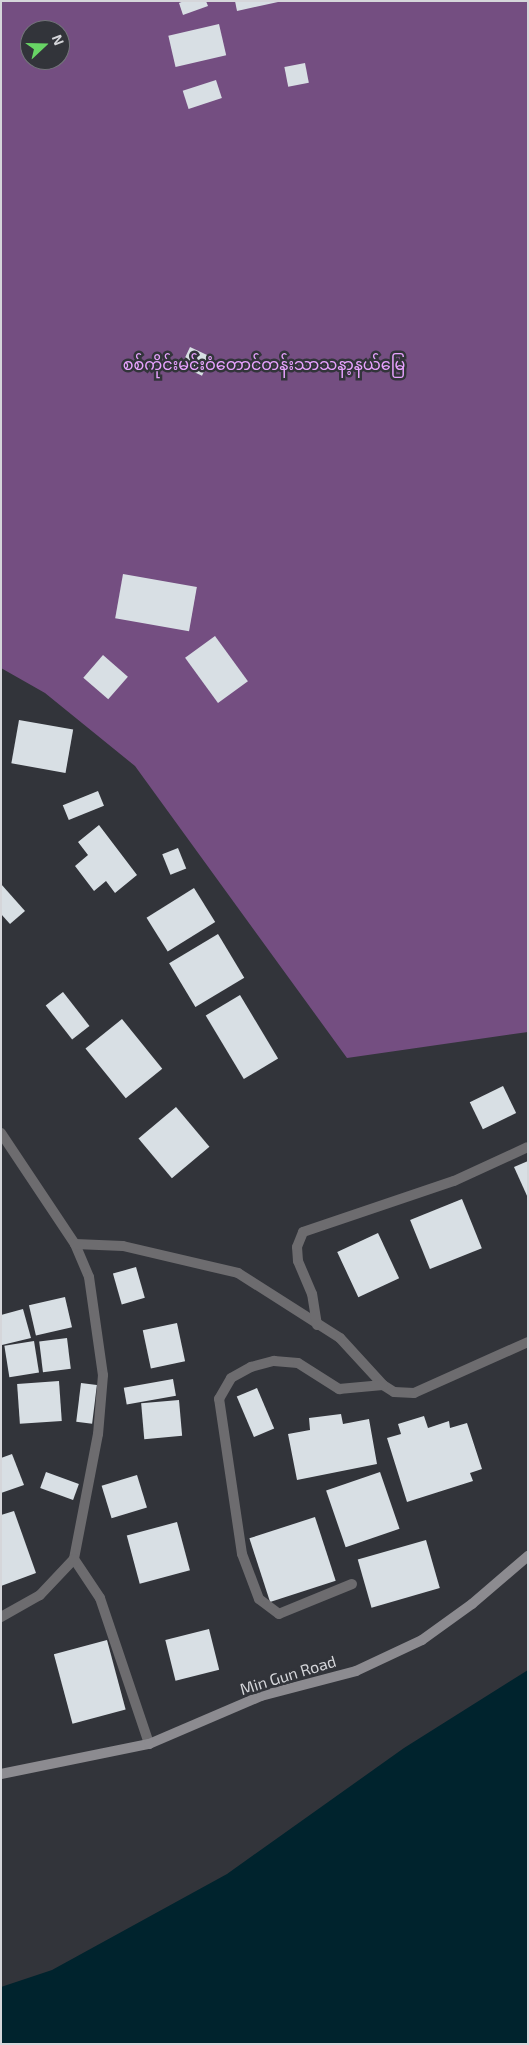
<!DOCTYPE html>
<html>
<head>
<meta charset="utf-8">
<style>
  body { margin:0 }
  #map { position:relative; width:529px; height:2045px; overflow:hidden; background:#32343a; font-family:"Exo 2","Noto Sans Myanmar",sans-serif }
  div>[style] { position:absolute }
  .green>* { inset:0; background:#744e81 }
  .water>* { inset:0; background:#00232d }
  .building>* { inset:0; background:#d8dfe4; transform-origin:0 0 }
  .street>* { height:10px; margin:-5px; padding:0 5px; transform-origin:5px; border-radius:5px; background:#6d6c6f }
  .secondary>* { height:10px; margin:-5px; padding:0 5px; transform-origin:5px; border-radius:5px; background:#8c8b90 }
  span { translate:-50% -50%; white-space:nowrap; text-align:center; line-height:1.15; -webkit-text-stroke:5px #32343a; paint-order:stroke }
  .park-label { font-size:16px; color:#e7a2fe }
  .street-label { font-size:16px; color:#d5d6da }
  .frame { position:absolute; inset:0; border:2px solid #d5d6da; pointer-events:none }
  .north { position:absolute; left:20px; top:20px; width:50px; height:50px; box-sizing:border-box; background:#32343a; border:1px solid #73757a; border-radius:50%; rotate:69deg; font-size:14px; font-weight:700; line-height:20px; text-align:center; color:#d5d6da }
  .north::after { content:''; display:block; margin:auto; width:18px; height:22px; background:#68d465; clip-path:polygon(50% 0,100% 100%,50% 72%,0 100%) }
</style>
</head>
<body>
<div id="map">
  <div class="green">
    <i style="clip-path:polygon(evenodd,1px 1px,528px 1px,528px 1032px,347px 1058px,135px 766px,45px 693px,1px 668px,1px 1px,30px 30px,60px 30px,60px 60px,30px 60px,30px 30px)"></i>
  </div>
  <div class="water">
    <i style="clip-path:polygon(528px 1670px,528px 2044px,1px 2044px,1px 1987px,52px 1970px,227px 1874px,404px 1748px)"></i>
  </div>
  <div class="building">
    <i style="clip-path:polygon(184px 1px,206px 1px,208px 6px,183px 15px,179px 3px)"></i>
    <i style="clip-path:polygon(235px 1px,278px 1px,278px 2px,237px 11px)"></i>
    <i style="left:219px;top:24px;width:32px;height:52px;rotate:77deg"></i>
    <i style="left:305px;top:63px;width:20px;height:21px;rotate:79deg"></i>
    <i style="left:216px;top:80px;width:19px;height:35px;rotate:72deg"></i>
    <i style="left:190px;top:347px;width:23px;height:21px;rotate:25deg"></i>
    <i style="left:123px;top:574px;width:75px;height:45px;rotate:10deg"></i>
    <i style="left:215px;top:636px;width:56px;height:37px;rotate:54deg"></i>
    <i style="left:103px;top:655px;width:33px;height:30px;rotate:41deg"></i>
    <i style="left:19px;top:720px;width:55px;height:44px;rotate:10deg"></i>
    <i style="left:98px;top:791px;width:16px;height:38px;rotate:68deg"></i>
    <i style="clip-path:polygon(99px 825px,137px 875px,115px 893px,106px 881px,94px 891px,75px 866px,88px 855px,78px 842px)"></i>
    <i style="left:178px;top:848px;width:22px;height:17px;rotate:68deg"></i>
    <i style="clip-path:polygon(1px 884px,25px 911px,10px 924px,1px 914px)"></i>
    <i style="left:194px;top:888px;width:40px;height:56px;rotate:58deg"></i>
    <i style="left:218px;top:934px;width:51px;height:57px;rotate:59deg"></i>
    <i style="left:63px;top:992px;width:43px;height:22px;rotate:52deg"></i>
    <i style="left:240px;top:995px;width:74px;height:40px;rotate:59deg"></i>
    <i style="left:122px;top:1019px;width:64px;height:47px;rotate:51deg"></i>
    <i style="left:503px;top:1086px;width:30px;height:37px;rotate:64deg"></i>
    <i style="left:176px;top:1107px;width:52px;height:49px;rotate:50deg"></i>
    <i style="clip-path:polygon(528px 1161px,528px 1198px,514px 1167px)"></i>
    <i style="left:462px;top:1199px;width:53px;height:56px;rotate:68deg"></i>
    <i style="left:378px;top:1233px;width:50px;height:45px;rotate:65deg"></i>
    <i style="left:136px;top:1267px;width:32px;height:24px;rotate:74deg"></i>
    <i style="left:65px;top:1297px;width:31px;height:37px;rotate:77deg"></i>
    <i style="clip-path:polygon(23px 1309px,31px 1338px,2px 1345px,1px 1315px)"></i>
    <i style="left:177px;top:1323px;width:39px;height:35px;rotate:78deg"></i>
    <i style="left:67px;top:1338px;width:31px;height:28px;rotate:83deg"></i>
    <i style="left:34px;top:1341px;width:32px;height:30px;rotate:81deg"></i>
    <i style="left:173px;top:1379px;width:17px;height:50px;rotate:80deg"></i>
    <i style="left:59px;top:1381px;width:40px;height:42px;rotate:86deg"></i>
    <i style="left:81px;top:1383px;width:16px;height:39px;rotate:7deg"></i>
    <i style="left:257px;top:1388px;width:44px;height:22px;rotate:67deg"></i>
    <i style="left:179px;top:1400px;width:36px;height:38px;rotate:85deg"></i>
    <i style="clip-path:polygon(341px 1414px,343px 1424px,369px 1419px,377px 1464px,297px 1480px,288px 1434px,310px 1430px,309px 1418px)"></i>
    <i style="clip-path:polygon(424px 1416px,428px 1428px,449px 1421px,450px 1428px,467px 1423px,482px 1469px,470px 1473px,473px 1481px,407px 1502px,387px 1438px,401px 1434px,398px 1424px)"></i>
    <i style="clip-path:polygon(12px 1454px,24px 1485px,1px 1493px,1px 1458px)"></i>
    <i style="left:46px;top:1472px;width:35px;height:17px;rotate:20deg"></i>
    <i style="left:380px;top:1472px;width:60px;height:57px;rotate:71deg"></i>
    <i style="left:137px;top:1475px;width:34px;height:37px;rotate:73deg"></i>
    <i style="clip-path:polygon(14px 1511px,36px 1573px,1px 1586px,1px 1515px)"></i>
    <i style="left:315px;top:1517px;width:67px;height:69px;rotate:72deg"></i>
    <i style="left:177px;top:1522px;width:50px;height:52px;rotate:75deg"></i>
    <i style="left:426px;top:1540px;width:50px;height:71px;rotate:74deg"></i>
    <i style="left:209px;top:1629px;width:42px;height:45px;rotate:76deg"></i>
    <i style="left:107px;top:1640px;width:72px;height:55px;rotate:75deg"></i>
  </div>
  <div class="street">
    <i style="left:1px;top:1133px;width:133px;rotate:56.3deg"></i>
    <i style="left:75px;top:1244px;width:36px;rotate:67deg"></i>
    <i style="left:89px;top:1277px;width:99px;rotate:81.9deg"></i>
    <i style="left:103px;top:1375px;width:59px;rotate:94.8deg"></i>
    <i style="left:98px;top:1434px;width:127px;rotate:100.9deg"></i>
    <i style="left:74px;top:1559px;width:50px;rotate:133.4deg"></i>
    <i style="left:40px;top:1595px;width:45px;rotate:150.6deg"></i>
    <i style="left:75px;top:1244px;width:48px;rotate:2.4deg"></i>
    <i style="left:123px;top:1246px;width:118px;rotate:13.2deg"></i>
    <i style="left:238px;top:1273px;width:121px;rotate:32.5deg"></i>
    <i style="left:340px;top:1338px;width:64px;rotate:47.5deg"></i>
    <i style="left:383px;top:1385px;width:13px;rotate:32deg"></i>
    <i style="left:394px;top:1392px;width:20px;rotate:3deg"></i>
    <i style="left:414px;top:1393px;width:125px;rotate:-24.1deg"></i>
    <i style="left:317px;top:1325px;width:31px;rotate:-99deg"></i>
    <i style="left:312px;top:1294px;width:36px;rotate:-113deg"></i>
    <i style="left:298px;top:1261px;width:14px;rotate:-94deg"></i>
    <i style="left:297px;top:1247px;width:16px;rotate:-68deg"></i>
    <i style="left:303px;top:1232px;width:159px;rotate:-18.7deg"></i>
    <i style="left:454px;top:1181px;width:81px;rotate:-24.7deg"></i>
    <i style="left:74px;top:1559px;width:47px;rotate:56.3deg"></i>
    <i style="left:100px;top:1598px;width:154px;rotate:71.4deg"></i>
    <i style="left:352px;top:1584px;width:79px;rotate:157.7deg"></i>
    <i style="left:279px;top:1614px;width:25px;rotate:-143deg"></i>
    <i style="left:259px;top:1599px;width:48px;rotate:-110.7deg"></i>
    <i style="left:242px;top:1554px;width:157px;rotate:-98.4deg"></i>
    <i style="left:219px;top:1399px;width:24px;rotate:-60deg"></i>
    <i style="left:231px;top:1378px;width:23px;rotate:-29deg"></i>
    <i style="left:251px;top:1367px;width:24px;rotate:-15deg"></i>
    <i style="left:274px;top:1361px;width:24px;rotate:5deg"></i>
    <i style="left:298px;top:1363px;width:49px;rotate:32.4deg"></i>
    <i style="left:339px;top:1389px;width:44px;rotate:-5.2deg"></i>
  </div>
  <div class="secondary">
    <i style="left:1px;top:1774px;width:151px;rotate:-11.5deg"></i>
    <i style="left:149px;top:1744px;width:122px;rotate:-23.2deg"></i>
    <i style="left:261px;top:1696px;width:98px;rotate:-14.7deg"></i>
    <i style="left:356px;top:1671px;width:73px;rotate:-25.2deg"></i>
    <i style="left:422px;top:1640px;width:62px;rotate:-35.8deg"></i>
    <i style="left:472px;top:1604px;width:74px;rotate:-40.6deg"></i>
  </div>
  <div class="park-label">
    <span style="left:264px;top:364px">စစ်ကိုင်းမင်းဝံတောင်တန်းသာသနာ့နယ်မြေ</span>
  </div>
  <div class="street-label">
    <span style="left:288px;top:1675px;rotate:-17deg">Min Gun Road</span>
  </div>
  <div class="frame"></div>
  <div class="north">N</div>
</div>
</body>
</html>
